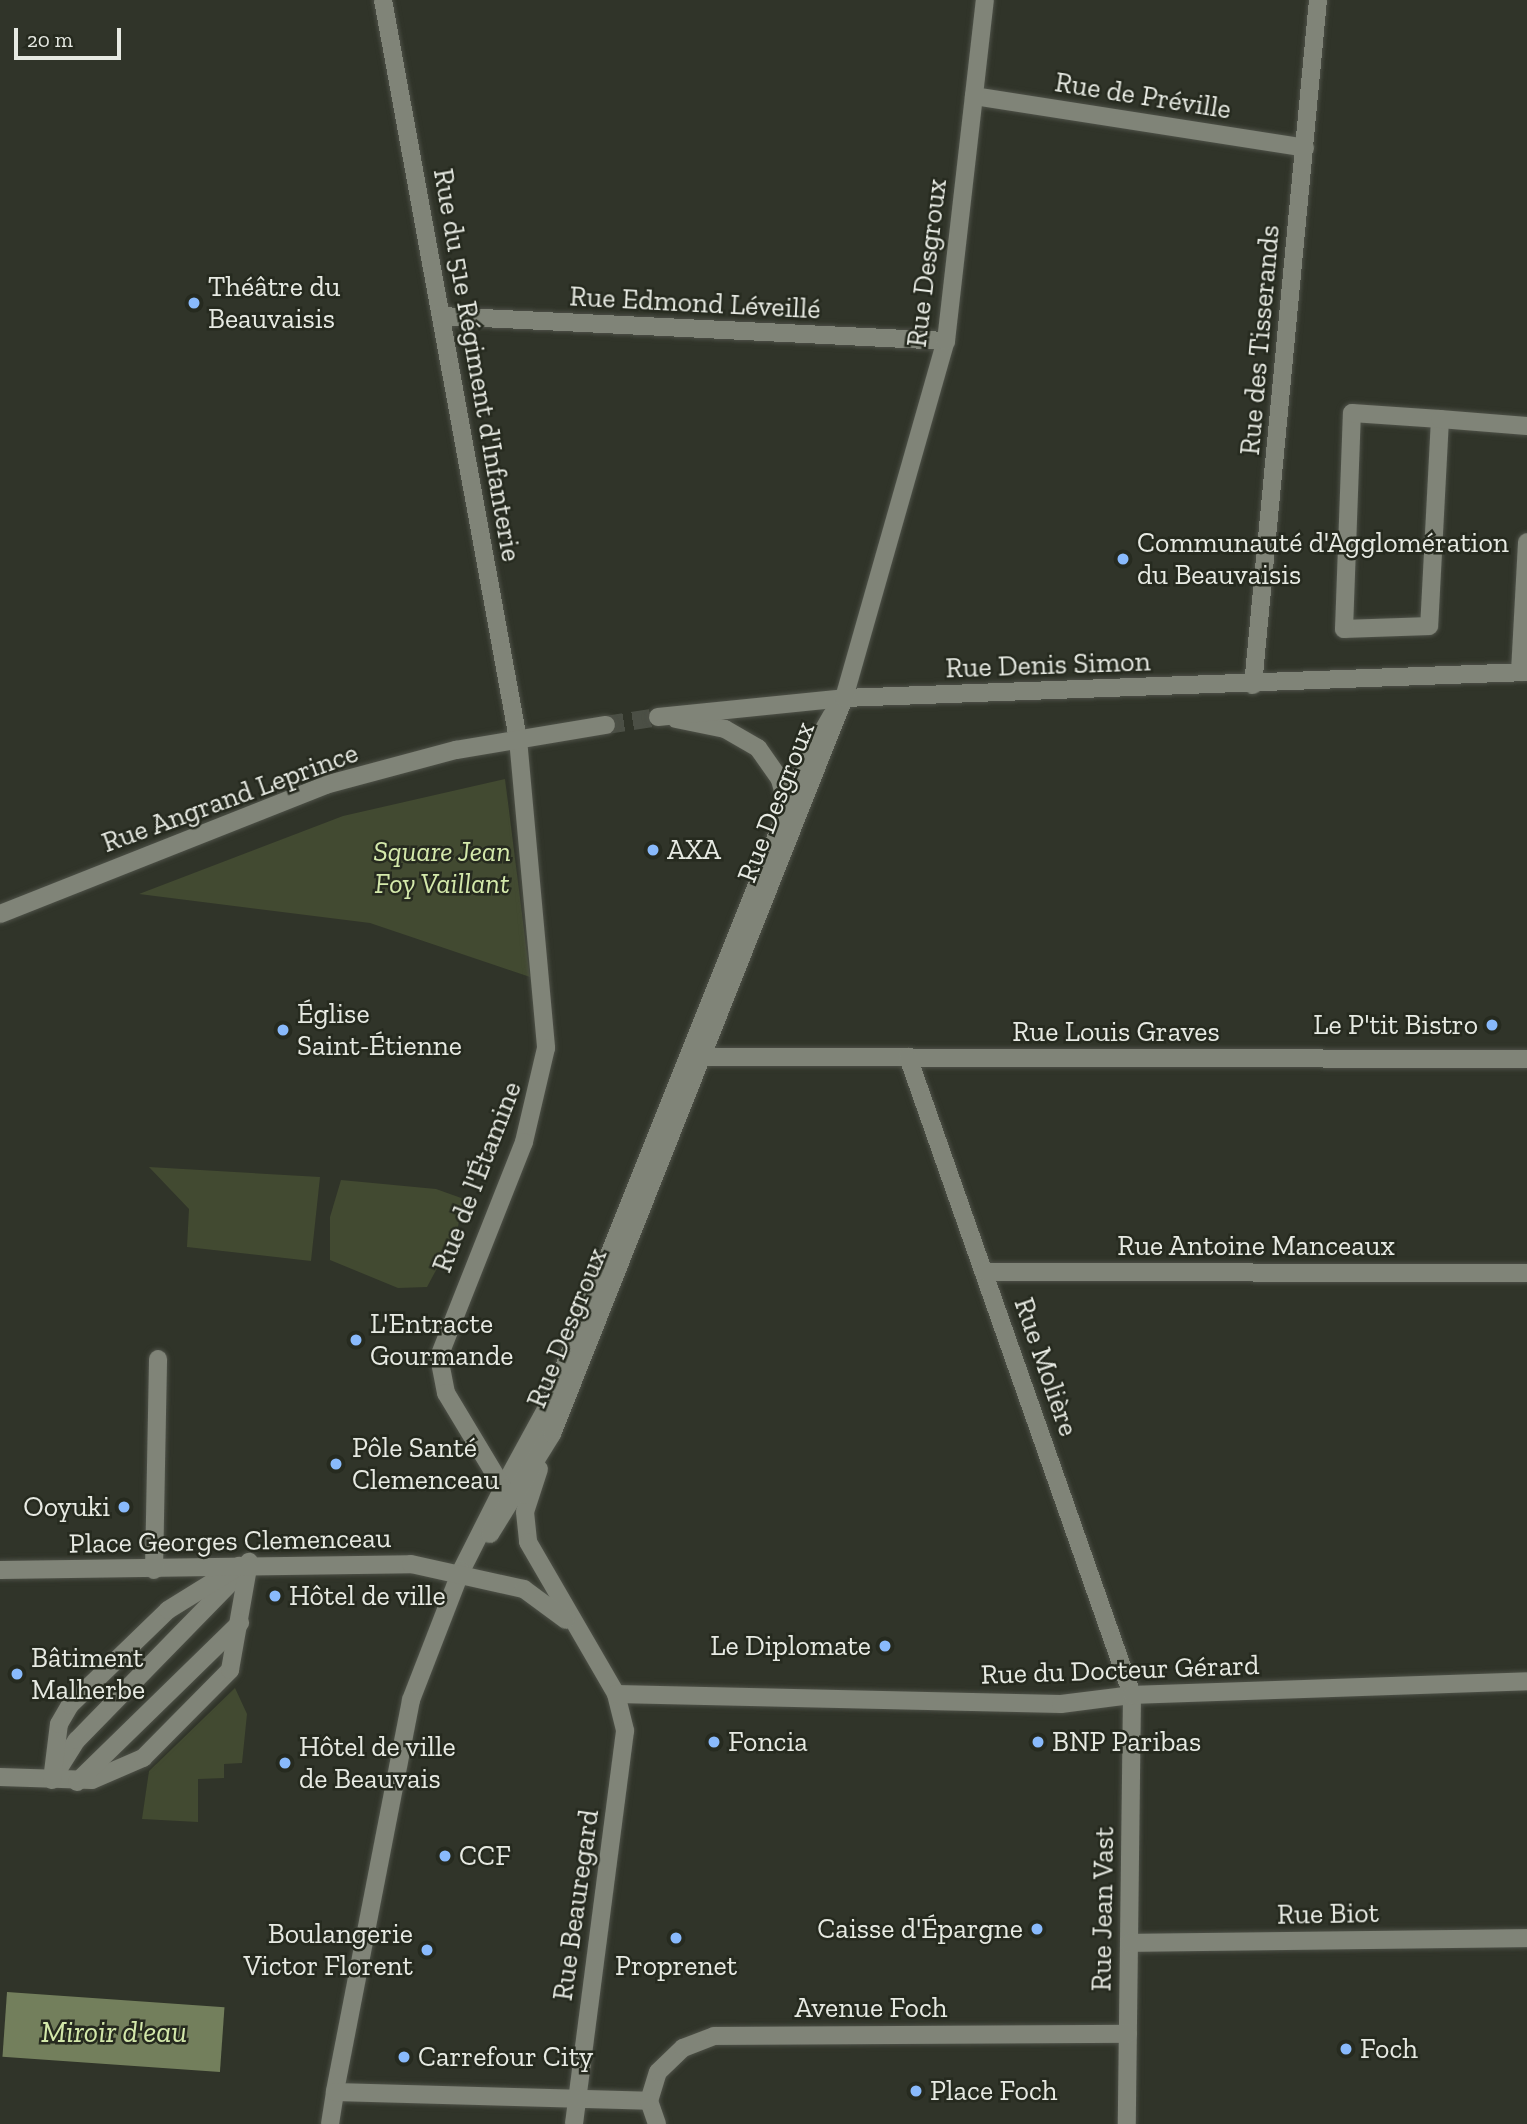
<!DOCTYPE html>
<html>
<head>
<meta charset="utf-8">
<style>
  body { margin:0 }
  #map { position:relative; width:1527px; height:2124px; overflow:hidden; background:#303429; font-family:"Zilla Slab",serif }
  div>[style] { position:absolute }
  .green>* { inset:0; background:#424a31 }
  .water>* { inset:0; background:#737f5c; transform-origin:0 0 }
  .minor-tunnel>* { height:18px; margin-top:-9px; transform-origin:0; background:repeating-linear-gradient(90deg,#4b4f45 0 18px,transparent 0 27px) }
  .roads { filter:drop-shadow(0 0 2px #4e5148) drop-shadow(0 0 2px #4e5148) }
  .service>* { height:18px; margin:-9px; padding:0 9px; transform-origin:9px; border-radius:9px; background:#808478 }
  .pedestrian>* { height:18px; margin:-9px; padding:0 9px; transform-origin:9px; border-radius:9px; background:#808478 }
  .minor>* { height:18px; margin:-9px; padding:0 9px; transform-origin:9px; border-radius:9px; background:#808478 }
  .dots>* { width:19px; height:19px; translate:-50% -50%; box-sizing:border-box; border:4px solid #262a1f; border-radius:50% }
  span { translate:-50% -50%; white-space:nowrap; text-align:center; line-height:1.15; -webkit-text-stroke:5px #262a1f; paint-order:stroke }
  .street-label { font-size:28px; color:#e7eae3 }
  .poi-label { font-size:28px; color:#e7eae3 }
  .left { translate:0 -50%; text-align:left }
  .right { translate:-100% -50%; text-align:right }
  .park-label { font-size:28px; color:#d4e9ab; font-style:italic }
  .water-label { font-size:30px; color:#d3e8aa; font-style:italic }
  .scale { position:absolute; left:14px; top:28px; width:107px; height:32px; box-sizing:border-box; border:4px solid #e7eae3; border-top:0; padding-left:9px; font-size:21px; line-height:24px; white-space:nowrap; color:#e7eae3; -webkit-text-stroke:5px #262a1f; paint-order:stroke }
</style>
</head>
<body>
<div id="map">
  <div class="green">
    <i style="clip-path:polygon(505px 779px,530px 977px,370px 923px,139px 894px,343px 816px)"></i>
    <i style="clip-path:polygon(149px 1167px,320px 1177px,311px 1261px,187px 1247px,189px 1209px)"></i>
    <i style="clip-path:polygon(341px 1180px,436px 1189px,464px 1199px,457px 1231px,427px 1287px,398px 1288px,330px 1260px,330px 1217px)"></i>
    <i style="clip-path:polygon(235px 1688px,247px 1714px,242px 1763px,224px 1764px,224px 1778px,198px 1779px,198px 1822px,142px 1819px,149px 1771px)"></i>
  </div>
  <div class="water">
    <i style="left:7px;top:1992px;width:218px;height:65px;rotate:4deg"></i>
  </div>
  <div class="minor-tunnel">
    <i style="left:606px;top:725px;width:53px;rotate:-8.7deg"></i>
  </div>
  <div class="roads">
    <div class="service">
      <i style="left:1440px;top:419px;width:207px;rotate:93deg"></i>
      <i style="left:1429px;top:626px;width:85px;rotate:178deg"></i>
      <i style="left:1344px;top:629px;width:216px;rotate:-87.9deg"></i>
      <i style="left:1352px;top:413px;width:88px;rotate:3.9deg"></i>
      <i style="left:1440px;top:419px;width:87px;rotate:4.6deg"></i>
      <i style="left:1520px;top:672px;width:130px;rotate:-86.9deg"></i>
      <i style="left:676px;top:719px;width:50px;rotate:11.5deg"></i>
      <i style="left:725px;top:729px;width:38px;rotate:30deg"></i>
      <i style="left:758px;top:748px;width:39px;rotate:55deg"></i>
      <i style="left:780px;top:780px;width:29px;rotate:74deg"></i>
      <i style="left:503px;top:1488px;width:100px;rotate:-61.4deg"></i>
      <i style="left:551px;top:1400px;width:692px;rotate:-68.21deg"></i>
      <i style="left:808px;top:757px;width:48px;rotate:-60.3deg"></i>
      <i style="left:56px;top:1773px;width:39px;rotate:-58deg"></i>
      <i style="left:77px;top:1740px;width:240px;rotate:-45.7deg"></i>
      <i style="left:0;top:1777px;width:92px;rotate:1.9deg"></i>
      <i style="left:92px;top:1780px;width:56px;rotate:-23.3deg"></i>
      <i style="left:143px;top:1758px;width:124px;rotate:-45.3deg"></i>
      <i style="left:230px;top:1670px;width:110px;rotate:-80deg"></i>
      <i style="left:52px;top:1780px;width:56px;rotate:-82.9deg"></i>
      <i style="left:59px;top:1724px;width:22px;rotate:-60deg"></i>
      <i style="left:70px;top:1705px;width:136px;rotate:-44.1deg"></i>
      <i style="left:168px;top:1610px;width:84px;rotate:-31.8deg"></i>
      <i style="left:77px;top:1782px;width:228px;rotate:-44.3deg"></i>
    </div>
    <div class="pedestrian">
      <i style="left:330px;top:2124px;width:32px;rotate:-81deg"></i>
    </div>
    <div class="minor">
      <i style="left:383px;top:0;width:751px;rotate:79.65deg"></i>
      <i style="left:518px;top:739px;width:310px;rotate:84.8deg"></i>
      <i style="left:546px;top:1048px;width:97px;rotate:103.2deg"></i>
      <i style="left:524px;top:1142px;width:231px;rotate:111.6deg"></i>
      <i style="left:439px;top:1357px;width:37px;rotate:79deg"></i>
      <i style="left:446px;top:1393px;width:111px;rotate:59deg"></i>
      <i style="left:503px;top:1488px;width:93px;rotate:116.8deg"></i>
      <i style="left:461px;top:1571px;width:138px;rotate:111.2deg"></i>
      <i style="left:411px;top:1700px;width:399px;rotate:101deg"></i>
      <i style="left:335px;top:2092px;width:314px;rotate:1.6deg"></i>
      <i style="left:974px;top:96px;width:335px;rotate:8.9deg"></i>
      <i style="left:442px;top:316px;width:505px;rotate:2.84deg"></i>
      <i style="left:1253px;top:685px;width:688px;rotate:-84.58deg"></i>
      <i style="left:658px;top:717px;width:187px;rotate:-5.8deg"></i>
      <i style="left:844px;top:698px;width:683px;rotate:-2.18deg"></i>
      <i style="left:0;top:914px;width:350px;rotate:-21.6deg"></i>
      <i style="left:325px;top:785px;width:136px;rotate:-15deg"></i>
      <i style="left:456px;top:750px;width:152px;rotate:-9.5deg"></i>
      <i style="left:705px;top:1057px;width:822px;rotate:0.14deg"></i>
      <i style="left:908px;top:1057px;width:676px;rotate:70.65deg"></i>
      <i style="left:1132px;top:1695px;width:429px;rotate:90.7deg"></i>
      <i style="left:986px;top:1272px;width:541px;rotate:0.11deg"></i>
      <i style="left:539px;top:1469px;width:45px;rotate:108deg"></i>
      <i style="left:525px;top:1512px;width:30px;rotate:84deg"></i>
      <i style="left:528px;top:1542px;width:176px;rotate:59.9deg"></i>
      <i style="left:616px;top:1694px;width:38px;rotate:76deg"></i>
      <i style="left:625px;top:1731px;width:396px;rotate:97.4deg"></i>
      <i style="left:490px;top:1534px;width:118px;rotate:-58.2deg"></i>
      <i style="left:552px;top:1434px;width:792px;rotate:-68.36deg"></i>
      <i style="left:844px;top:698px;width:371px;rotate:-74.1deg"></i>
      <i style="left:946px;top:341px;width:343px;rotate:-83.5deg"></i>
      <i style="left:0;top:1570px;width:411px;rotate:-0.8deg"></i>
      <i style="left:411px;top:1564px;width:116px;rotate:12.5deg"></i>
      <i style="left:524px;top:1589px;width:52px;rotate:36.4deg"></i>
      <i style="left:154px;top:1570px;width:211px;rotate:-88.9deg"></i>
      <i style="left:616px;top:1694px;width:445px;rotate:1.3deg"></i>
      <i style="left:1061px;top:1704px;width:72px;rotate:-7.2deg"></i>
      <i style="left:1132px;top:1695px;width:395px;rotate:-2deg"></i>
      <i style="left:1129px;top:1943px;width:398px;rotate:-0.7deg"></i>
      <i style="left:657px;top:2124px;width:24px;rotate:-109deg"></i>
      <i style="left:649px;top:2101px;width:30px;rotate:-73deg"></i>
      <i style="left:658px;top:2072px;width:35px;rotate:-44deg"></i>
      <i style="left:683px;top:2048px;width:33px;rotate:-21deg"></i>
      <i style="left:714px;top:2036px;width:414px;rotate:-0.3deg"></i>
    </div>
  </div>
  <div class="dots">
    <i style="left:194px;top:303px;background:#89bafc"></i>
    <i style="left:1123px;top:559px;background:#89bafc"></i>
    <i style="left:653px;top:850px;background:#89bafc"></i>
    <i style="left:1492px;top:1025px;background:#89bafc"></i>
    <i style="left:283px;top:1030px;background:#89bafc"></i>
    <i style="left:356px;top:1340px;background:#89bafc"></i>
    <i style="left:336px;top:1464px;background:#89bafc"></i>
    <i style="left:124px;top:1507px;background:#89bafc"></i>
    <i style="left:275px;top:1596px;background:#89bafc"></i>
    <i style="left:885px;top:1646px;background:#89bafc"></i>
    <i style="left:17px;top:1674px;background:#89bafc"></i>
    <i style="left:714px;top:1742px;background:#89bafc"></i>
    <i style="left:1038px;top:1742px;background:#89bafc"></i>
    <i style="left:285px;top:1763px;background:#89bafc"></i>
    <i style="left:445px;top:1856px;background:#89bafc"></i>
    <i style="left:1037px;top:1929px;background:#89bafc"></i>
    <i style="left:676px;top:1938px;background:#89bafc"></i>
    <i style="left:427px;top:1950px;background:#89bafc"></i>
    <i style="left:1346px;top:2049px;background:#89bafc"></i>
    <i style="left:404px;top:2057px;background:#89bafc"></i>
    <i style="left:916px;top:2091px;background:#89bafc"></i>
  </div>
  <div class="street-label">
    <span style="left:1143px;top:96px;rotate:9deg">Rue de Préville</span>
    <span style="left:927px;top:263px;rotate:-83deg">Rue Desgroux</span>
    <span style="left:695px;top:303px;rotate:3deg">Rue Edmond Léveillé</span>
    <span style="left:1260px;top:340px;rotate:-85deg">Rue des Tisserands</span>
    <span style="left:477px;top:365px;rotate:80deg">Rue du 51e Régiment d'Infanterie</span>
    <span style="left:1048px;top:665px;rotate:-2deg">Rue Denis Simon</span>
    <span style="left:230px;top:798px;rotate:-20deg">Rue Angrand Leprince</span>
    <span style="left:776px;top:802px;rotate:-69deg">Rue Desgroux</span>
    <span style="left:1116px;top:1032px">Rue Louis Graves</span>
    <span style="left:477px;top:1177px;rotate:-69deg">Rue de l'Étamine</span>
    <span style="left:1256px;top:1246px">Rue Antoine Manceaux</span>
    <span style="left:567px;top:1328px;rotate:-68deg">Rue Desgroux</span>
    <span style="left:1046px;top:1367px;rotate:71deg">Rue Molière</span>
    <span style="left:230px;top:1541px;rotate:-1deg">Place Georges Clemenceau</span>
    <span style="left:1120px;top:1670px;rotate:-2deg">Rue du Docteur Gérard</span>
    <span style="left:576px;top:1905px;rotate:-82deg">Rue Beauregard</span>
    <span style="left:1103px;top:1909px;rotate:-89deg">Rue Jean Vast</span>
    <span style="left:1328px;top:1914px;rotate:-1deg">Rue Biot</span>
    <span style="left:871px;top:2008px">Avenue Foch</span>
  </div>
  <div class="poi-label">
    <span class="left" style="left:208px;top:303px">Théâtre du<br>Beauvaisis</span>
    <span class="left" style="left:1137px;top:559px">Communauté d'Agglomération<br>du Beauvaisis</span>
    <span class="left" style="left:667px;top:850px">AXA</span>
    <span class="left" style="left:297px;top:1030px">Église<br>Saint-Étienne</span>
    <span class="right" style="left:1478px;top:1025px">Le P'tit Bistro</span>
    <span class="left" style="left:370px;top:1340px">L'Entracte<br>Gourmande</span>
    <span class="left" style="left:352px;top:1464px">Pôle Santé<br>Clemenceau</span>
    <span class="right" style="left:110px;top:1507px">Ooyuki</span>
    <span class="left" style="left:289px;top:1596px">Hôtel de ville</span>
    <span class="right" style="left:871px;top:1646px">Le Diplomate</span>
    <span class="left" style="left:31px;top:1674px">Bâtiment<br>Malherbe</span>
    <span class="left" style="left:728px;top:1742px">Foncia</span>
    <span class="left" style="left:1052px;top:1742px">BNP Paribas</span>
    <span class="left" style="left:299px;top:1763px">Hôtel de ville<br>de Beauvais</span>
    <span class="left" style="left:459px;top:1856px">CCF</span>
    <span class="right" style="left:1023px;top:1929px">Caisse d'Épargne</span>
    <span class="right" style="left:413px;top:1950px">Boulangerie<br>Victor Florent</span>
    <span style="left:676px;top:1966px">Proprenet</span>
    <span class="left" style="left:1360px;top:2049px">Foch</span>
    <span class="left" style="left:418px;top:2057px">Carrefour City</span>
    <span class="left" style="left:930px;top:2091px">Place Foch</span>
  </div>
  <div class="park-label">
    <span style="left:442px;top:868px">Square Jean<br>Foy Vaillant</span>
  </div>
  <div class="water-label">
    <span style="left:114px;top:2032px">Miroir d'eau</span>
  </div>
  <div class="scale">20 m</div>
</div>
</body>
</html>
